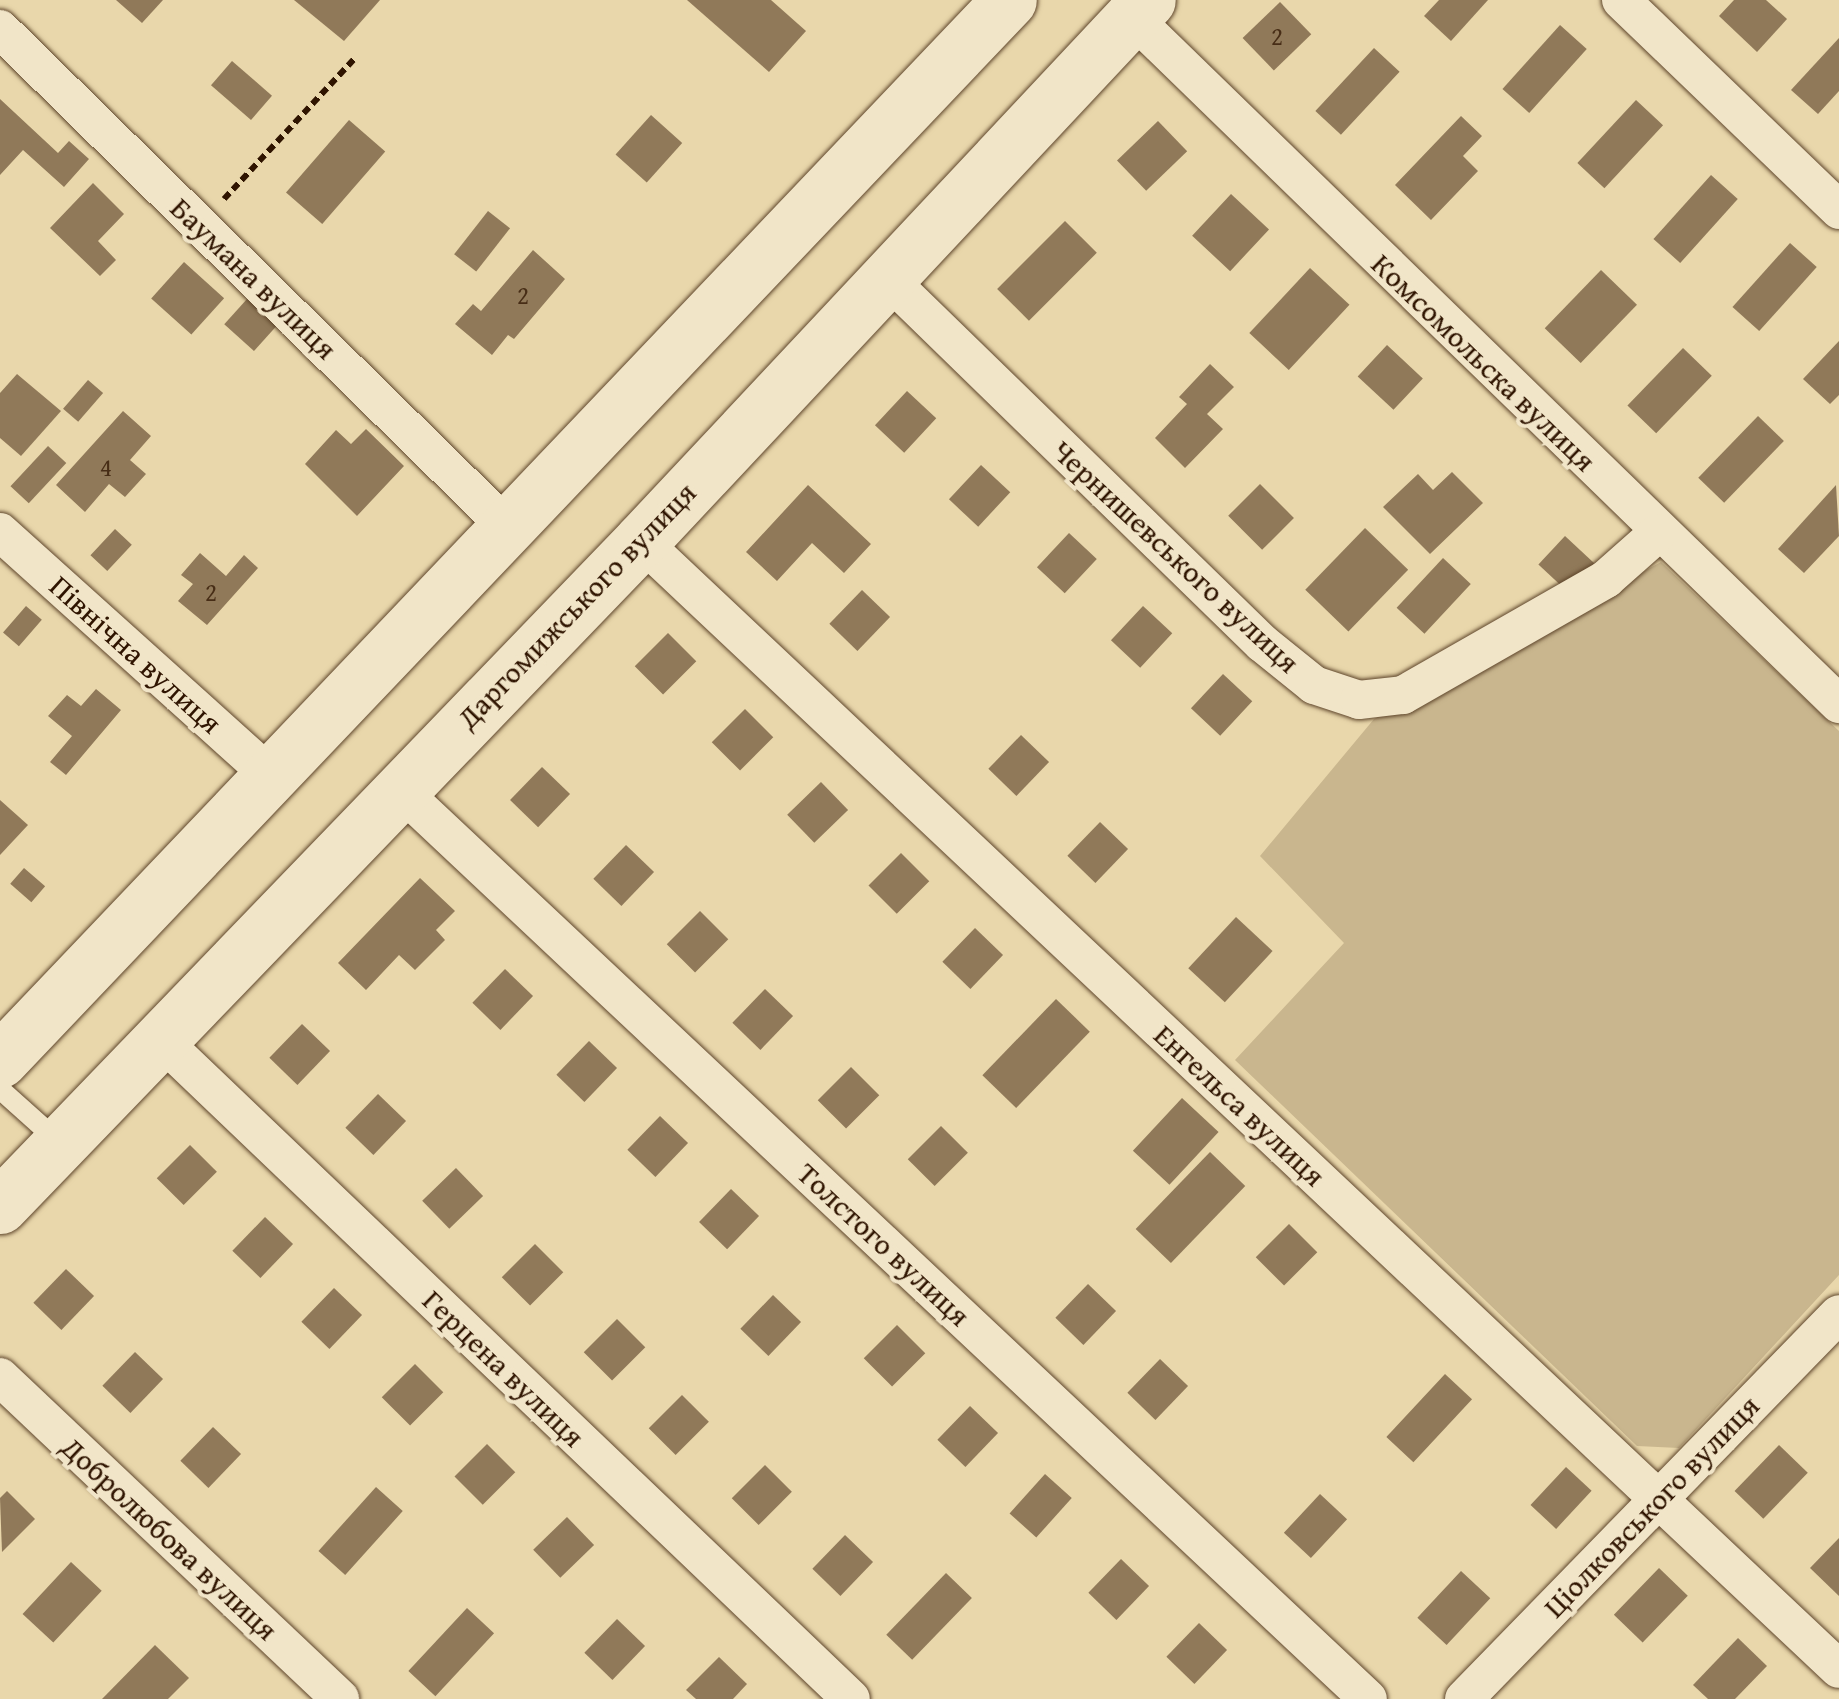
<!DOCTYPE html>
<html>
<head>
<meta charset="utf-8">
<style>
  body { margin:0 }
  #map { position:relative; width:1839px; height:1699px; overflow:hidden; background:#e9d7ab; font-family:"Gentium Book Plus",serif }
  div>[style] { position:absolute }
  .green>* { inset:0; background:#c9b68e }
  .building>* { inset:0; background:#907959; transform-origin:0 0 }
  .path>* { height:6px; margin-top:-3px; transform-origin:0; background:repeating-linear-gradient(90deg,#2f1400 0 8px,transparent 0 13px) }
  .roads { filter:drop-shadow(0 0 2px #5e452b) drop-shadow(0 0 2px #5e452b) }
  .lane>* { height:20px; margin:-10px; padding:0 10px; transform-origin:10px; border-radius:10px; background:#f1e5c8 }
  .street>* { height:38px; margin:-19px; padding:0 19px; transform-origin:19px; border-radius:19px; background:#f1e5c8 }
  .secondary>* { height:55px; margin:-27.5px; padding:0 27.5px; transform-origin:27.5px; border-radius:27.5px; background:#f1e5c8 }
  span { translate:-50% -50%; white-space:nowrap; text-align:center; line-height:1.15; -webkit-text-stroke:8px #f1e5c8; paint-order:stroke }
  .number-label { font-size:25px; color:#472d16 }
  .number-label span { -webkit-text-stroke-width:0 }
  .street-label { font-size:30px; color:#2f1400 }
</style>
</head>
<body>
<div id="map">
  <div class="green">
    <i style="clip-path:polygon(1661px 562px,1839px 731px,1839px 1275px,1679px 1448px,1637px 1446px,1235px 1060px,1344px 943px,1260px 856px,1374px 719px)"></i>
  </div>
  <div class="building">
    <i style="clip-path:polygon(116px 0,163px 0,142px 23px)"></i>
    <i style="clip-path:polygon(294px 0,380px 0,344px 41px)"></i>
    <i style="clip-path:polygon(687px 0,771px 0,806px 31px,769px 72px)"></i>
    <i style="clip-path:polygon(1439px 0,1488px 0,1451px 41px,1424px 16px)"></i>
    <i style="clip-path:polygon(1734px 0,1766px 0,1787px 19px,1757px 52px,1719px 16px)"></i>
    <i style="left:1280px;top:2px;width:45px;height:52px;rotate:46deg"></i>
    <i style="left:1560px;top:25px;width:36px;height:86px;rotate:42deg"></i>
    <i style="clip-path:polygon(1839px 38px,1839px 91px,1818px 114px,1791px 90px)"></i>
    <i style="left:1374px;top:48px;width:35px;height:86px;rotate:43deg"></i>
    <i style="left:232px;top:61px;width:53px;height:32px;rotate:41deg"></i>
    <i style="clip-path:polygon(0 99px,58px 153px,69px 141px,89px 159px,64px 187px,23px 150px,0 175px)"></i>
    <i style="left:1636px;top:100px;width:37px;height:86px;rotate:43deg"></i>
    <i style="left:651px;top:115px;width:42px;height:53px;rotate:42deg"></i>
    <i style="clip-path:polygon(1461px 116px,1482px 136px,1463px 156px,1478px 171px,1431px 220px,1395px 185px)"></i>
    <i style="left:349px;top:120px;width:48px;height:96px;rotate:41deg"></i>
    <i style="left:1158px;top:121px;width:42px;height:57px;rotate:46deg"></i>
    <i style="left:1711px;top:175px;width:36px;height:86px;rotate:42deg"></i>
    <i style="clip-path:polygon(93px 183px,124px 214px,98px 241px,116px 260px,100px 276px,50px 228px)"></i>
    <i style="left:1231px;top:194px;width:52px;height:57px;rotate:43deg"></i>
    <i style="left:488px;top:211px;width:28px;height:55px;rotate:38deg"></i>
    <i style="left:1065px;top:221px;width:45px;height:96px;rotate:45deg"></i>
    <i style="left:1790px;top:243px;width:36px;height:86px;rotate:42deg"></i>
    <i style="clip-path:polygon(533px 250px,565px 279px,514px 339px,508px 335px,492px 355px,455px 324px,473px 304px,481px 311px)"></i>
    <i style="left:184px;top:262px;width:54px;height:49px;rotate:42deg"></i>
    <i style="left:1310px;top:268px;width:54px;height:89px;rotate:43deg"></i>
    <i style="left:1601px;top:270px;width:50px;height:81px;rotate:44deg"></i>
    <i style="left:247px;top:299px;width:40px;height:34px;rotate:42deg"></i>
    <i style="clip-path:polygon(1839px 341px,1839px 395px,1830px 404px,1803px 379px)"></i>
    <i style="left:1387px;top:345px;width:49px;height:43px;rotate:43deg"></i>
    <i style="left:1683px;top:348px;width:40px;height:80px;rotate:44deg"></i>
    <i style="clip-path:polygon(1210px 364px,1234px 387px,1207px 414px,1223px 429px,1185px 468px,1155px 438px,1187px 404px,1179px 397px)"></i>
    <i style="clip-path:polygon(17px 374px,61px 411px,21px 456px,0 438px,0 393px)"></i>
    <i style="left:88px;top:380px;width:20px;height:38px;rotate:41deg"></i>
    <i style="left:907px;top:391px;width:40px;height:47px;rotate:43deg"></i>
    <i style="clip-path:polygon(123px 411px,151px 436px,130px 460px,146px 474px,125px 497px,109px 484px,85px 512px,56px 485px)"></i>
    <i style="left:1758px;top:416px;width:36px;height:86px;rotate:44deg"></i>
    <i style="clip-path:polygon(366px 429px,404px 466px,357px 516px,305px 464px,336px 430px,351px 444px)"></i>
    <i style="left:48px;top:446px;width:25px;height:55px;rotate:43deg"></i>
    <i style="left:981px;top:465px;width:40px;height:47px;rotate:43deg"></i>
    <i style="clip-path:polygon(1452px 472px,1483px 503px,1430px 554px,1383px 507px,1418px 474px,1433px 490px)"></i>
    <i style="left:1260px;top:484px;width:48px;height:45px;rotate:45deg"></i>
    <i style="clip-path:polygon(808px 485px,871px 544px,844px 573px,812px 543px,777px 581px,746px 552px)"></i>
    <i style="clip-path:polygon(1836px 485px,1839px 536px,1804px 573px,1778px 549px)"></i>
    <i style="left:1365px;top:528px;width:60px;height:86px;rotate:44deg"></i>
    <i style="left:115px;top:529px;width:23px;height:36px;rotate:43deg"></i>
    <i style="left:1069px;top:533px;width:38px;height:47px;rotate:43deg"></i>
    <i style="left:1565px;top:536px;width:40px;height:39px;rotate:43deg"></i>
    <i style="clip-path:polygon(200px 553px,226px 576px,244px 555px,258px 568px,207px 625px,178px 601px,193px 584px,181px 575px)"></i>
    <i style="left:1443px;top:558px;width:38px;height:68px;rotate:43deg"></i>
    <i style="left:862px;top:590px;width:39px;height:47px;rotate:44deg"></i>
    <i style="left:26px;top:606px;width:21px;height:35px;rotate:41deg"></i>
    <i style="left:1143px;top:606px;width:40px;height:47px;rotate:43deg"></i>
    <i style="left:668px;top:633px;width:40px;height:47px;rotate:45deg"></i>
    <i style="left:1223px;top:674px;width:40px;height:47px;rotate:43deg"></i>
    <i style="clip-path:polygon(96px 689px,121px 710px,66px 775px,50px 762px,72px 736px,48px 716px,67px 695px,81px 706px)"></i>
    <i style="left:745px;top:709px;width:40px;height:47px;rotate:45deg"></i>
    <i style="left:1021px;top:735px;width:39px;height:47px;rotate:44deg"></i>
    <i style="left:542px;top:767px;width:39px;height:46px;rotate:44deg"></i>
    <i style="left:821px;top:782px;width:39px;height:47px;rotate:46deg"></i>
    <i style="clip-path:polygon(0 800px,28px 825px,0 855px)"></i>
    <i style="left:1100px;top:822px;width:39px;height:47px;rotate:44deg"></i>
    <i style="left:626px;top:845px;width:39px;height:47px;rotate:44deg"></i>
    <i style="left:901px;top:853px;width:40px;height:46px;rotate:45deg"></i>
    <i style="left:24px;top:868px;width:28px;height:21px;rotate:41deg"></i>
    <i style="clip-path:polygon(420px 878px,455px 911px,436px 930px,445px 940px,415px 970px,399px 955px,366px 990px,338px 963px)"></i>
    <i style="left:700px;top:911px;width:40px;height:47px;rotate:45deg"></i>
    <i style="left:1236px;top:917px;width:50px;height:70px;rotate:43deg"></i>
    <i style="left:975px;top:928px;width:39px;height:47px;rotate:44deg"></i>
    <i style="left:505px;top:969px;width:39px;height:47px;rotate:44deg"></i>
    <i style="left:765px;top:989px;width:39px;height:47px;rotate:44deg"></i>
    <i style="left:1056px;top:999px;width:47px;height:106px;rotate:44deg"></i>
    <i style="left:302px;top:1024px;width:39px;height:47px;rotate:44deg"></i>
    <i style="left:589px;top:1041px;width:39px;height:47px;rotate:44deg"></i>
    <i style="left:851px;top:1067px;width:40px;height:47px;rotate:45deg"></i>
    <i style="left:378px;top:1094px;width:39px;height:47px;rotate:44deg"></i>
    <i style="left:1182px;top:1098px;width:50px;height:72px;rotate:43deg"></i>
    <i style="left:660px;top:1116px;width:39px;height:47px;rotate:44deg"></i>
    <i style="left:941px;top:1126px;width:38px;height:47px;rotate:45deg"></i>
    <i style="left:190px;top:1145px;width:38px;height:47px;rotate:45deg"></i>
    <i style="left:1210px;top:1152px;width:49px;height:107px;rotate:44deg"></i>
    <i style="left:456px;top:1168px;width:39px;height:47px;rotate:46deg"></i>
    <i style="left:731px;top:1189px;width:39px;height:46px;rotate:44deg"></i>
    <i style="left:265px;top:1217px;width:39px;height:47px;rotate:44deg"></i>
    <i style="left:1289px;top:1224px;width:40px;height:47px;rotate:45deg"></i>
    <i style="left:535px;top:1244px;width:40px;height:47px;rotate:45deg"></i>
    <i style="left:66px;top:1269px;width:39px;height:47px;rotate:44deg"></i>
    <i style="left:1088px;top:1284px;width:39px;height:47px;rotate:44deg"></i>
    <i style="left:334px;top:1288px;width:39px;height:47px;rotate:44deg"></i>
    <i style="left:773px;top:1295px;width:39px;height:47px;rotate:44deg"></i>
    <i style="left:617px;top:1319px;width:40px;height:47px;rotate:45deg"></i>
    <i style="left:897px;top:1325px;width:40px;height:47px;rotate:45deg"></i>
    <i style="left:135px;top:1352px;width:39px;height:47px;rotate:44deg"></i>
    <i style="left:1160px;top:1359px;width:39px;height:47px;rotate:44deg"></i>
    <i style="left:415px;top:1364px;width:40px;height:47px;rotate:45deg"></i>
    <i style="left:1445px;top:1374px;width:37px;height:86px;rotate:43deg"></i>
    <i style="left:682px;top:1395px;width:38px;height:47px;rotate:45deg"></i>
    <i style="left:970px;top:1406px;width:39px;height:47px;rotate:44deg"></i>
    <i style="left:213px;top:1427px;width:39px;height:47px;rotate:44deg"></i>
    <i style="left:487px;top:1444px;width:40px;height:46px;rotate:45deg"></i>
    <i style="left:1779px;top:1445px;width:40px;height:64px;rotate:44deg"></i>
    <i style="left:765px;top:1465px;width:38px;height:47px;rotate:45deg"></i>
    <i style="left:1566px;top:1467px;width:35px;height:52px;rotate:43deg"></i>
    <i style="left:1045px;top:1474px;width:36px;height:53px;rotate:42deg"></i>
    <i style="left:376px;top:1487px;width:36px;height:86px;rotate:42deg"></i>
    <i style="clip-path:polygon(7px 1491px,35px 1519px,2px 1552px,0 1498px)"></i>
    <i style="left:1320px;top:1494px;width:37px;height:53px;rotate:43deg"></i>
    <i style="left:567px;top:1517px;width:39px;height:47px;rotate:46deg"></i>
    <i style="left:845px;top:1535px;width:39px;height:47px;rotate:44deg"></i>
    <i style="clip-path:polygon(1839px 1538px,1839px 1596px,1810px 1568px)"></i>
    <i style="left:1121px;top:1559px;width:39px;height:47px;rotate:44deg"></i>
    <i style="left:71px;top:1562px;width:42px;height:71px;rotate:43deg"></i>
    <i style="left:1659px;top:1568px;width:40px;height:65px;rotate:44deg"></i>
    <i style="left:1461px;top:1571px;width:40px;height:64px;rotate:43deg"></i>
    <i style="left:946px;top:1573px;width:36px;height:86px;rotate:44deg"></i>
    <i style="left:467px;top:1608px;width:37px;height:86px;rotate:43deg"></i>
    <i style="left:617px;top:1619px;width:39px;height:47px;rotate:44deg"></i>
    <i style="left:1199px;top:1623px;width:39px;height:47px;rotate:44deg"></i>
    <i style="clip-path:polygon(1738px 1638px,1767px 1666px,1735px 1699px,1708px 1699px,1693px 1685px)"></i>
    <i style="clip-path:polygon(155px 1645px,189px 1678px,168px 1699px,102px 1699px)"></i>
    <i style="clip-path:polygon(719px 1657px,747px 1684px,733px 1699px,696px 1699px,686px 1690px)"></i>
  </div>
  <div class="path">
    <i style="left:224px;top:199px;width:191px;rotate:-47.1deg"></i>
  </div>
  <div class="roads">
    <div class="lane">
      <i style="left:0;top:1089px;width:78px;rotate:41.9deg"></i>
    </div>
    <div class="street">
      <i style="left:1621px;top:0;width:303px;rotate:43.9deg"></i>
      <i style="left:1132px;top:17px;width:986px;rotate:44.18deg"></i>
      <i style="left:0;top:29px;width:711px;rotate:44.49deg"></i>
      <i style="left:884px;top:275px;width:528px;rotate:44.23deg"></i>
      <i style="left:1262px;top:643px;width:67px;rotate:38.9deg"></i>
      <i style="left:1314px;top:685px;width:47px;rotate:18.4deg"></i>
      <i style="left:1359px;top:700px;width:44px;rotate:-6.5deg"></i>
      <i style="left:1403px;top:695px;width:234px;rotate:-29.7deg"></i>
      <i style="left:1606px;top:579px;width:69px;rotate:-41.5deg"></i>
      <i style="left:0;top:532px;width:366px;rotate:42deg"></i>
      <i style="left:641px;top:541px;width:1645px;rotate:43.28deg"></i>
      <i style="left:399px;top:789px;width:1329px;rotate:43.2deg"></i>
      <i style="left:158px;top:1037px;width:958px;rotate:43.69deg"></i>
      <i style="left:0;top:1377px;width:468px;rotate:43.4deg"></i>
      <i style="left:1464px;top:1699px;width:537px;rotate:-45.75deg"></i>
    </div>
    <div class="secondary">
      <i style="left:0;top:1060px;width:1463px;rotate:-46.41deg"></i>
      <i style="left:0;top:1206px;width:924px;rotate:-46.05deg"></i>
      <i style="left:641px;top:541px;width:741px;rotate:-46.86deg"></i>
    </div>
  </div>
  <div class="number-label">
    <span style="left:1277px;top:36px">2</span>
    <span style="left:523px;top:295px">2</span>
    <span style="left:106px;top:467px">4</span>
    <span style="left:211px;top:592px">2</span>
  </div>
  <div class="street-label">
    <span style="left:254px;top:278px;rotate:44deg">Баумана вулиця</span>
    <span style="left:1484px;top:362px;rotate:44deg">Комсомольска вулиця</span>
    <span style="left:1176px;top:556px;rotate:43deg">Чернишевського вулиця</span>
    <span style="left:576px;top:605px;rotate:-46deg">Даргомижського вулиця</span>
    <span style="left:136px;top:654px;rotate:42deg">Північна вулиця</span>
    <span style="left:1240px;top:1105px;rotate:43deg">Енгельса вулиця</span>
    <span style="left:884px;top:1244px;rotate:43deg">Толстого вулиця</span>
    <span style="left:504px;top:1368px;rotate:44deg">Герцена вулиця</span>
    <span style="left:1651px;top:1506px;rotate:-46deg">Ціолковського вулиця</span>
    <span style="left:170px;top:1538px;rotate:43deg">Добролюбова вулиця</span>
  </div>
</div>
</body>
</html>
